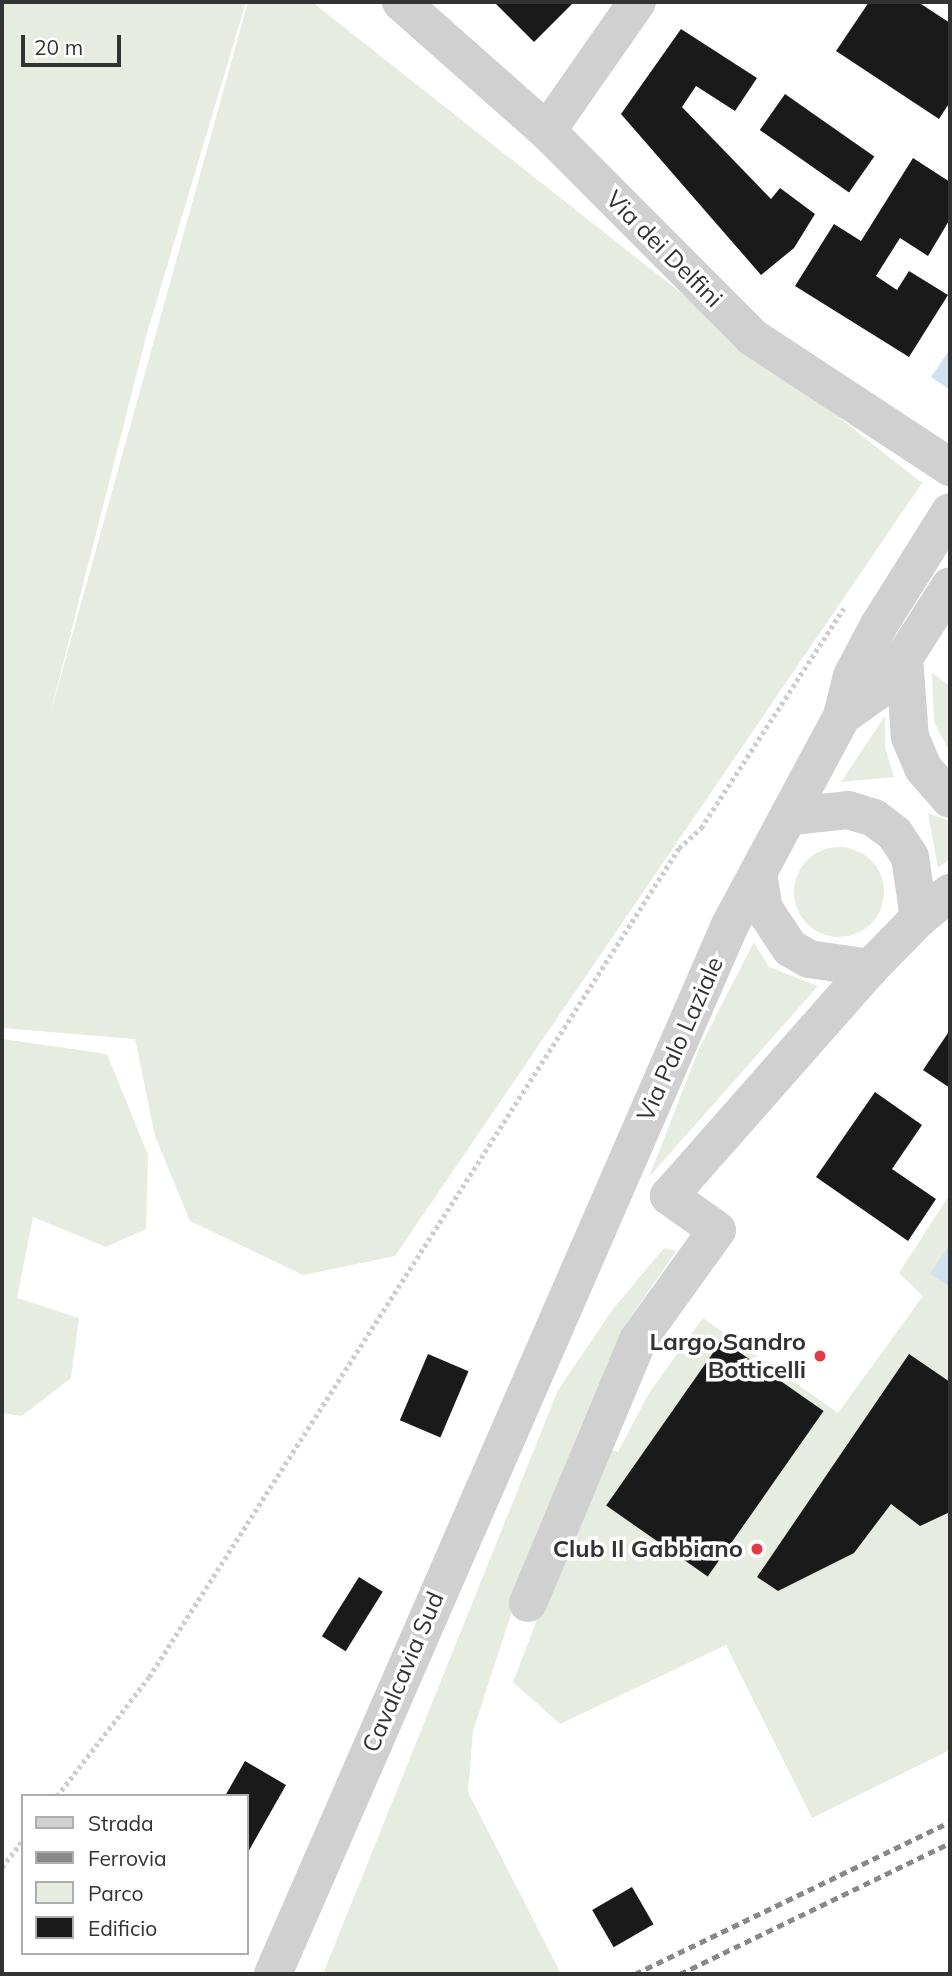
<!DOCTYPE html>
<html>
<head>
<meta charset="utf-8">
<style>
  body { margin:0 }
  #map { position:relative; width:952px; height:1976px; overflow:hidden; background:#fff; font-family:Mulish,sans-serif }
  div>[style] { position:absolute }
  .green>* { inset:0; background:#e6ecdf }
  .round { border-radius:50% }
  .water>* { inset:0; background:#cfe2ee }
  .building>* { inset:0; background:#1a1a1a; transform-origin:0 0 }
  .path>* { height:4.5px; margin-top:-2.25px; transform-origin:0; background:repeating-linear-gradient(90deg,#cdcdcd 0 3.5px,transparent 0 7px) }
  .minor>* { height:38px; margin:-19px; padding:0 19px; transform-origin:19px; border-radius:19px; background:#d0d0d0 }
  .tertiary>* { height:38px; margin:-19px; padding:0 19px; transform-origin:19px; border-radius:19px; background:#d0d0d0 }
  .rail>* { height:5px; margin-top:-2.5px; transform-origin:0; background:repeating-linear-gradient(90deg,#888 0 7px,transparent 0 12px) }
  .dots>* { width:19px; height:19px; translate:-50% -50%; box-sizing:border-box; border:4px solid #fff; border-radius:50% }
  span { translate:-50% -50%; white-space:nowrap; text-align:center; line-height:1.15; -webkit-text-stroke:7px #fff; paint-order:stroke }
  .street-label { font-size:24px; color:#333 }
  .poi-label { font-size:24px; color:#333; font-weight:700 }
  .right { translate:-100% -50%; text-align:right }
  .frame { position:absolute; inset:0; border:4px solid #333; pointer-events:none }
  .legend { position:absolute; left:21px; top:1794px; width:228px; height:161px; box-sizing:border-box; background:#fff; border:2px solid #adadad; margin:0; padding:9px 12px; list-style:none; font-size:21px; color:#333 }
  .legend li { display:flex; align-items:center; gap:14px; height:35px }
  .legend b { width:35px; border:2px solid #adadad }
  .scale { position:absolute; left:21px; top:35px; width:100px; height:32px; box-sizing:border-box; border:4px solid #333; border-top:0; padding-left:9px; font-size:21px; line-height:24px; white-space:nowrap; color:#333; -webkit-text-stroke:5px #fff; paint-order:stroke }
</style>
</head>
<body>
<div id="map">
  <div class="green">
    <i style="clip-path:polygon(2px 2px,246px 2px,147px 333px,50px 715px,248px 2px,312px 2px,922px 483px,395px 1256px,303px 1275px,190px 1221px,155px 1136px,135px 1039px,2px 1028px)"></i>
    <i style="clip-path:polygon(932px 673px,950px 686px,950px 753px,934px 722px)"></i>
    <i style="clip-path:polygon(885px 716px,885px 747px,894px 777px,841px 782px)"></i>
    <i style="clip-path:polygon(928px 813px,950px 821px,950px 859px,938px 868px)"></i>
    <i class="round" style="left:794px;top:847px;width:90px;height:90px"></i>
    <i style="clip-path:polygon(754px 942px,769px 967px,818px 986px,649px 1177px,699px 1049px)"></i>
    <i style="clip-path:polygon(2px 1039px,107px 1054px,148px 1155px,146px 1229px,106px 1247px,33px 1217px,17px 1298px,79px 1318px,71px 1378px,22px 1416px,2px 1413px)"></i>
    <i style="clip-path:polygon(950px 1194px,950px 1750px,812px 1818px,726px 1645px,560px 1724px,513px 1682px,604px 1446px,618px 1452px,649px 1393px,703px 1318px,838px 1413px,923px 1296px,899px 1273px)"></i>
    <i style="clip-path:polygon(664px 1248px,676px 1251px,626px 1324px,515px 1602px,473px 1731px,468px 1792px,561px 1974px,323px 1974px,558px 1390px,613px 1309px)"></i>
  </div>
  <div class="water">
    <i style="clip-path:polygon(950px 349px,950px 390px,931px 377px)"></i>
    <i style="clip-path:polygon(950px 1244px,950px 1287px,930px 1274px)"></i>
  </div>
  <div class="building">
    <i style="clip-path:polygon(494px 2px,574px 2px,534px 42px)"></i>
    <i style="clip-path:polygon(869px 2px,918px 2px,950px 23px,950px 102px,939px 119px,836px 51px)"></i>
    <i style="clip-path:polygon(681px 29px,757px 78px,735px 111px,696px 86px,682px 107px,771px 199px,780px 188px,815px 214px,794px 248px,761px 275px,621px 114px)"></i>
    <i style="left:785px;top:94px;width:109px;height:44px;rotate:35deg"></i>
    <i style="clip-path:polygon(913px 158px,950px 182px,950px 219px,928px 256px,900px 238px,876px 276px,897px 290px,909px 271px,948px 295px,909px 357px,795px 286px,834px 224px,861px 241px)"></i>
    <i style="clip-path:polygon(950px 1030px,950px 1088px,923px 1070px)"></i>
    <i style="clip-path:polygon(875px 1092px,922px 1125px,892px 1169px,936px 1199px,908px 1241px,816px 1177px)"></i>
    <i style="left:722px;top:1340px;width:124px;height:202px;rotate:35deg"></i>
    <i style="left:428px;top:1354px;width:44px;height:72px;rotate:23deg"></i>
    <i style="clip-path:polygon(909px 1354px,950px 1382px,950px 1512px,920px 1526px,891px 1504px,854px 1553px,778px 1591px,757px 1577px)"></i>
    <i style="left:359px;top:1577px;width:28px;height:70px;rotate:32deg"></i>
    <i style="clip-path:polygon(245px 1761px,286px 1785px,247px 1854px,247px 1796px,225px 1796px)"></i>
    <i style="left:632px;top:1887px;width:43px;height:46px;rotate:60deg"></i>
  </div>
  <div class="path">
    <i style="left:57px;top:1796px;width:150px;rotate:-52.3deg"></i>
    <i style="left:149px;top:1677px;width:984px;rotate:-57.41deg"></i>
    <i style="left:679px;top:848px;width:30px;rotate:-42deg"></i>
    <i style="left:701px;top:828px;width:262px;rotate:-57deg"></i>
    <i style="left:2px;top:1867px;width:34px;rotate:-52deg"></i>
  </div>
  <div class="minor">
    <i style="left:401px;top:2px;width:195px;rotate:41.5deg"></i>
    <i style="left:547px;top:131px;width:291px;rotate:45.1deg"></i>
    <i style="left:752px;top:337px;width:237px;rotate:33.3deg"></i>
    <i style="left:547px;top:131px;width:157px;rotate:-55.1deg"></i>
    <i style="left:904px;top:658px;width:79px;rotate:85.7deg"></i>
    <i style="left:910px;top:737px;width:34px;rotate:67deg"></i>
    <i style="left:923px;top:768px;width:41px;rotate:48.9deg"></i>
    <i style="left:792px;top:816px;width:56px;rotate:-6.1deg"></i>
    <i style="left:848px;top:810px;width:27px;rotate:17deg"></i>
    <i style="left:874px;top:818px;width:26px;rotate:37deg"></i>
    <i style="left:895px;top:834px;width:27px;rotate:57deg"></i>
    <i style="left:910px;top:857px;width:62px;rotate:81.6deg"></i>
    <i style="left:758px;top:873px;width:36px;rotate:81deg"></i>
    <i style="left:764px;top:909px;width:47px;rotate:56.3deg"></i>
    <i style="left:790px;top:948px;width:22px;rotate:30deg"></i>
    <i style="left:809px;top:959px;width:62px;rotate:8.4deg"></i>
    <i style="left:528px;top:1603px;width:285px;rotate:-67.3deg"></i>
    <i style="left:638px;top:1340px;width:135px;rotate:-54.3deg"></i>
    <i style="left:717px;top:1230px;width:59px;rotate:-144.7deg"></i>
    <i style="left:669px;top:1196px;width:304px;rotate:-48.6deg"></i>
    <i style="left:870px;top:968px;width:70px;rotate:-45.6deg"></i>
    <i style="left:919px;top:918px;width:40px;rotate:-39deg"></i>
  </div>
  <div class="tertiary">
    <i style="left:842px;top:716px;width:42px;rotate:-35.2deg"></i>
    <i style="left:876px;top:692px;width:44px;rotate:-50.5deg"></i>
    <i style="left:904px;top:658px;width:85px;rotate:-57.4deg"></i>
    <i style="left:273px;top:1974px;width:1144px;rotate:-66.46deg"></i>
    <i style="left:730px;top:925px;width:237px;rotate:-61.8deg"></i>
    <i style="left:842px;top:716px;width:41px;rotate:-76deg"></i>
    <i style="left:852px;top:676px;width:58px;rotate:-62.1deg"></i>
    <i style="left:879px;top:625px;width:133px;rotate:-57.9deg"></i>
  </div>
  <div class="rail">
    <i style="left:635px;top:1974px;width:350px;rotate:-25.8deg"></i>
    <i style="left:680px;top:1974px;width:300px;rotate:-25.9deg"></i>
  </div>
  <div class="dots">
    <i style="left:820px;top:1356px;background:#e63946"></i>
    <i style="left:757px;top:1549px;background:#e63946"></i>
  </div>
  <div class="street-label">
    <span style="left:664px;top:249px;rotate:45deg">Via dei Delfini</span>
    <span style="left:680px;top:1039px;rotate:-66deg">Via Palo Laziale</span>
    <span style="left:403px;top:1672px;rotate:-67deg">Cavalcavia Sud</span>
  </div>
  <div class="poi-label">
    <span class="right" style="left:806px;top:1356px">Largo Sandro<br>Botticelli</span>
    <span class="right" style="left:743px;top:1549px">Club Il Gabbiano</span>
  </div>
  <div class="frame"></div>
  <ul class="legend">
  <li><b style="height:9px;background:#d0d0d0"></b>Strada</li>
  <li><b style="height:9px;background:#888"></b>Ferrovia</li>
  <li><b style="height:19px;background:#e6ecdf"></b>Parco</li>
  <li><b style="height:19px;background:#1a1a1a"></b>Edificio</li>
  </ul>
  <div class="scale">20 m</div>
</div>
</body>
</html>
